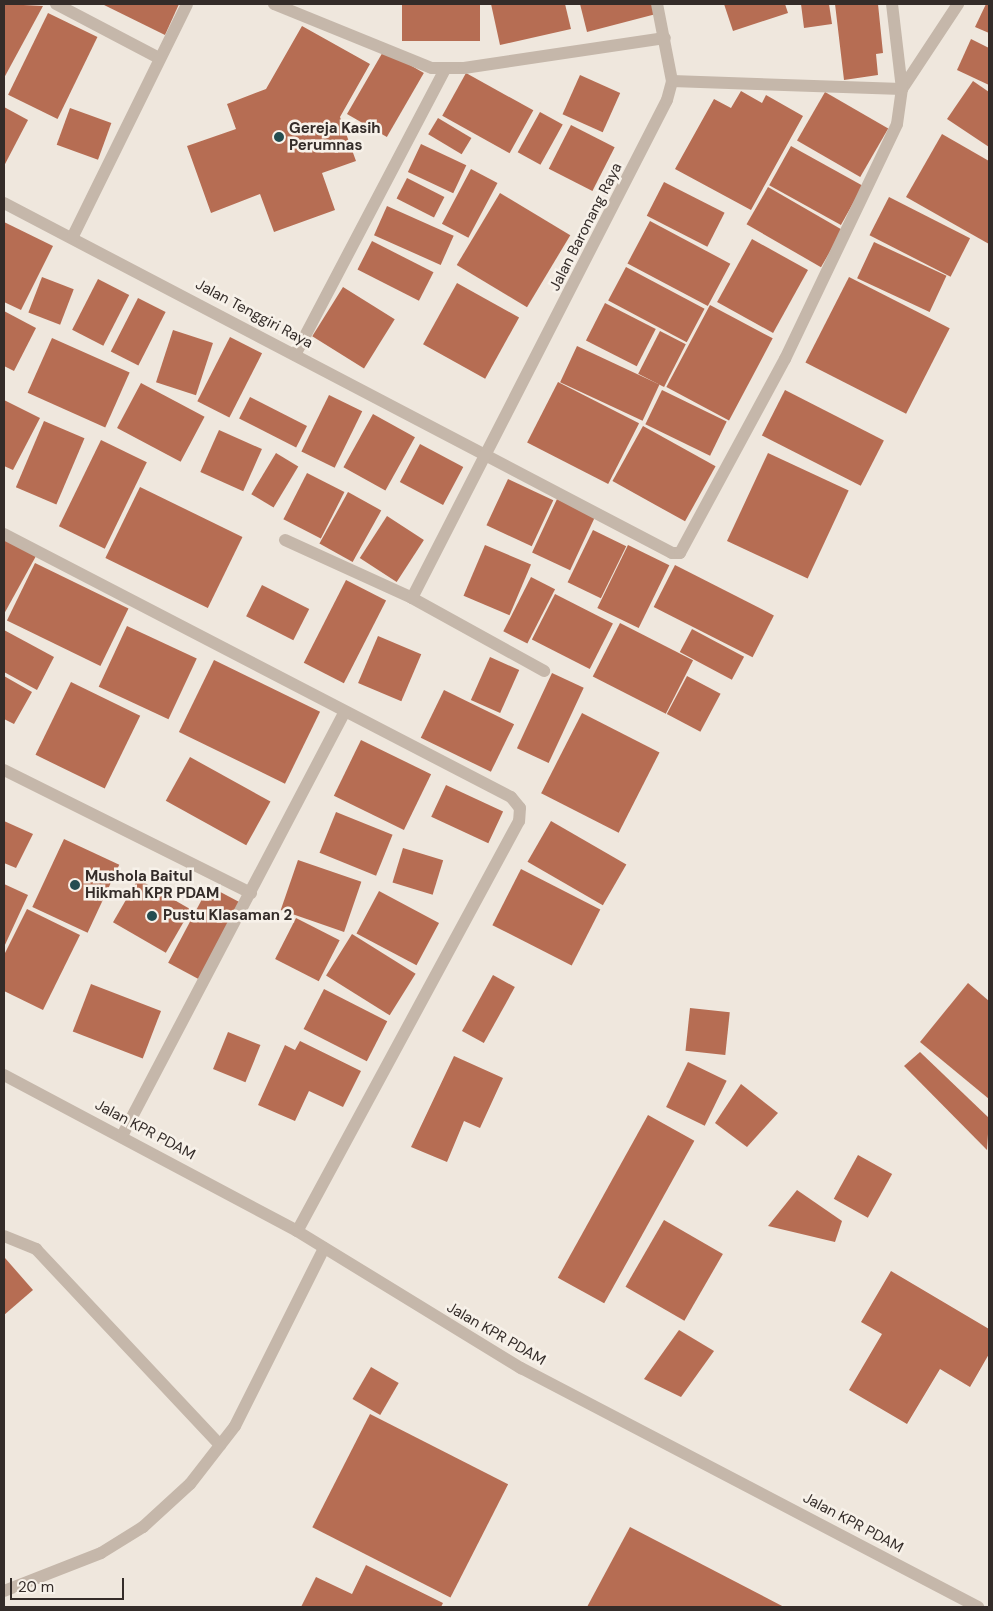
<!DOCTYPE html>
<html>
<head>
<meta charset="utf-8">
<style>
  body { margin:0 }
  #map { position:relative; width:993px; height:1611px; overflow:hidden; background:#efe7dd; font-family:"DM Sans",sans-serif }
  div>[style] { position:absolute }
  .building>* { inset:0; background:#b66d53; transform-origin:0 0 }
  .service>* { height:12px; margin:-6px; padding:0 6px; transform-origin:6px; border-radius:6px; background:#c5b7aa }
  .minor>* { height:12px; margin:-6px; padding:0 6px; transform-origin:6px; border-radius:6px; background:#c5b7aa }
  .dots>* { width:14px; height:14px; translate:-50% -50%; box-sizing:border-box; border:2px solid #f7f1e9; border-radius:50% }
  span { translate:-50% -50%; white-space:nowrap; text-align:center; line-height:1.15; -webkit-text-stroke:5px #f7f1e9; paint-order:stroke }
  .poi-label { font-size:15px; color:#342c29; font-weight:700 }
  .left { translate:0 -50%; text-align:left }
  .street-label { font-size:15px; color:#342c29 }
  .frame { position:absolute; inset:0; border:5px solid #342c29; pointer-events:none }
  .scale { position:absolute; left:10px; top:1578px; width:114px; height:22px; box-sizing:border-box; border:2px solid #342c29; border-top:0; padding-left:6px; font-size:15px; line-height:18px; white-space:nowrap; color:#342c29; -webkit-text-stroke:4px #f7f1e9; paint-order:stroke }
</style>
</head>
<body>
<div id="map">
  <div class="building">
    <i style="clip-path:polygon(4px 4px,43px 6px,4px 78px)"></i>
    <i style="clip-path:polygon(102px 4px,179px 4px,165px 35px)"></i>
    <i style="left:402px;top:4px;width:78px;height:37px"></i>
    <i style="clip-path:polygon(491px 4px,565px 4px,571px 29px,500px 45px)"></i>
    <i style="clip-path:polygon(580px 4px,653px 4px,656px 14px,587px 32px)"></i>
    <i style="clip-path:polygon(724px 4px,785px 4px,788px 13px,733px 31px)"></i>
    <i style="clip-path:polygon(801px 4px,829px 4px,832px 24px,804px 28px)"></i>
    <i style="clip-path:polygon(835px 4px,878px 4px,883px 53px,876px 54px,878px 75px,844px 80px)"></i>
    <i style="clip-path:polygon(986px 4px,989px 4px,989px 33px,975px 27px)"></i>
    <i style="left:48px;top:13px;width:55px;height:91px;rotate:26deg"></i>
    <i style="clip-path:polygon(302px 26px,370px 64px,340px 117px,356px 161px,322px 173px,335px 210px,274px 232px,260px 194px,211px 213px,187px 146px,236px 129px,227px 104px,266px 89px)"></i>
    <i style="clip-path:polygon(971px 39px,989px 48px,989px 85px,957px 70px)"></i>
    <i style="left:384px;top:50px;width:46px;height:74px;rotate:30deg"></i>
    <i style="left:466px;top:73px;width:77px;height:49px;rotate:29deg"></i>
    <i style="left:580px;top:75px;width:44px;height:43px;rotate:24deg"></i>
    <i style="clip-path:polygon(973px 81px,989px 92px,989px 147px,947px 119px)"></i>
    <i style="clip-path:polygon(741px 91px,762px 103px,766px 95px,803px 116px,751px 210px,675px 169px,714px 99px,731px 108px)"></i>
    <i style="left:825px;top:92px;width:73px;height:56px;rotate:30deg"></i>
    <i style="clip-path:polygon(4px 107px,28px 120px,4px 166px)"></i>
    <i style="left:70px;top:108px;width:44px;height:39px;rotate:20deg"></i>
    <i style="left:540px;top:112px;width:26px;height:46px;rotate:29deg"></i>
    <i style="left:438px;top:118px;width:39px;height:19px;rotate:31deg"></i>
    <i style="left:571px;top:125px;width:49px;height:49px;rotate:27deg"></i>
    <i style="clip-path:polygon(942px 134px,989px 161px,989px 244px,906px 197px)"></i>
    <i style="left:421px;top:144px;width:50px;height:31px;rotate:25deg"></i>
    <i style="left:791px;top:146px;width:82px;height:45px;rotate:29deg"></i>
    <i style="left:471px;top:169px;width:30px;height:62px;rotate:28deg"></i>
    <i style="left:407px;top:178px;width:42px;height:23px;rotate:27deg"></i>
    <i style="left:664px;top:182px;width:68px;height:38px;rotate:27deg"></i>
    <i style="left:768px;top:187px;width:86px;height:43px;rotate:30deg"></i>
    <i style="left:500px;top:193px;width:82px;height:84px;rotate:31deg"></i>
    <i style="left:889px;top:197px;width:91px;height:43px;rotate:27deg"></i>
    <i style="left:387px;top:206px;width:73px;height:32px;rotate:24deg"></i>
    <i style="left:650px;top:221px;width:91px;height:48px;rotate:28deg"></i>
    <i style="clip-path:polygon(4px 222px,53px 246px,21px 310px,4px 302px)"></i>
    <i style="left:752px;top:239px;width:64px;height:72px;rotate:29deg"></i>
    <i style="left:372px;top:241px;width:69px;height:32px;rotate:27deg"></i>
    <i style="left:874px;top:242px;width:80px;height:40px;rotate:25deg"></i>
    <i style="left:626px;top:267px;width:89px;height:38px;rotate:28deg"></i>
    <i style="left:42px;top:277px;width:34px;height:38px;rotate:21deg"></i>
    <i style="left:849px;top:277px;width:113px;height:96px;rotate:27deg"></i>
    <i style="left:98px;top:279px;width:35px;height:57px;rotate:27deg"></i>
    <i style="left:457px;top:283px;width:71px;height:70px;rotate:29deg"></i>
    <i style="left:343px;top:287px;width:61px;height:58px;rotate:32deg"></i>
    <i style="left:138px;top:298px;width:31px;height:60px;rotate:27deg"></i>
    <i style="left:605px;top:303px;width:57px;height:42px;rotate:27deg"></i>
    <i style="left:710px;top:305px;width:71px;height:93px;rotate:28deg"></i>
    <i style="clip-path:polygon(4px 311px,36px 328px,14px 371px,4px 366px)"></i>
    <i style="left:173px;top:330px;width:42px;height:55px;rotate:18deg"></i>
    <i style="left:660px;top:331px;width:29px;height:48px;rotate:27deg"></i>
    <i style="left:230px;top:337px;width:36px;height:72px;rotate:27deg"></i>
    <i style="left:52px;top:338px;width:85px;height:60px;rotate:24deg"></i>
    <i style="left:577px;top:346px;width:91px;height:40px;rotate:25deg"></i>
    <i style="left:558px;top:382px;width:91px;height:68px;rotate:27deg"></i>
    <i style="left:141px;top:383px;width:72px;height:51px;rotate:28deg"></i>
    <i style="left:662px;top:390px;width:72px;height:38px;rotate:26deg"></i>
    <i style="left:785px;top:390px;width:111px;height:51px;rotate:27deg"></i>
    <i style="left:329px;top:395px;width:37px;height:63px;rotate:26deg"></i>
    <i style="left:250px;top:397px;width:64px;height:24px;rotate:27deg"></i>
    <i style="clip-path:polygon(4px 400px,40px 418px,13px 470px,4px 466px)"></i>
    <i style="left:373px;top:414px;width:48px;height:61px;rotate:29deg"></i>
    <i style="left:44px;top:421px;width:44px;height:72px;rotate:23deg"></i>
    <i style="left:643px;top:426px;width:83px;height:63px;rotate:29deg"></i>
    <i style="left:219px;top:430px;width:47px;height:46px;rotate:24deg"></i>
    <i style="left:101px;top:440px;width:51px;height:96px;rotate:26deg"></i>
    <i style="left:420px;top:444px;width:49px;height:43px;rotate:28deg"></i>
    <i style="left:276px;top:453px;width:26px;height:48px;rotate:31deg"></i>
    <i style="left:768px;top:453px;width:89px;height:97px;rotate:25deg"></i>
    <i style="left:307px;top:473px;width:42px;height:52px;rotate:27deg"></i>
    <i style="left:508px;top:479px;width:50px;height:51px;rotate:25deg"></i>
    <i style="left:140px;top:487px;width:114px;height:79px;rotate:26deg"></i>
    <i style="left:348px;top:492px;width:38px;height:59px;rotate:29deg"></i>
    <i style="left:557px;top:499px;width:42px;height:59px;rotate:25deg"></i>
    <i style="left:387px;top:516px;width:44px;height:50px;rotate:33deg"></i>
    <i style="left:593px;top:530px;width:37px;height:58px;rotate:26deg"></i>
    <i style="clip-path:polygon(4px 538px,36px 556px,4px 614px)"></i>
    <i style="left:485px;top:545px;width:50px;height:55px;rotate:23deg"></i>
    <i style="left:628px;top:545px;width:46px;height:70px;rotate:26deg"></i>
    <i style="left:35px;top:563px;width:104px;height:64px;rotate:26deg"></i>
    <i style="left:675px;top:565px;width:111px;height:47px;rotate:27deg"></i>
    <i style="left:531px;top:577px;width:27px;height:61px;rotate:27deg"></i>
    <i style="left:346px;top:580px;width:45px;height:93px;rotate:27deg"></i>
    <i style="left:262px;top:585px;width:53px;height:35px;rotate:27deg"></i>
    <i style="left:555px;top:594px;width:65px;height:51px;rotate:27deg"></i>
    <i style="left:620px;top:623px;width:82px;height:60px;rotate:27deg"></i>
    <i style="left:127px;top:626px;width:77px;height:67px;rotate:25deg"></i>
    <i style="left:692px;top:629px;width:59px;height:26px;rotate:28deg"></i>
    <i style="clip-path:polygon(4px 630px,54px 657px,37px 690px,4px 672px)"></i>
    <i style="left:378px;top:636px;width:47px;height:51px;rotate:23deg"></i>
    <i style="left:490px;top:657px;width:32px;height:47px;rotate:24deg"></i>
    <i style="left:214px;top:660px;width:118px;height:80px;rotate:26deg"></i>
    <i style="left:552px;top:673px;width:35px;height:83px;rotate:25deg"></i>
    <i style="clip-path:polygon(4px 676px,32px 692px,14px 724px,4px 719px)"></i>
    <i style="left:687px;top:676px;width:38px;height:43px;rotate:28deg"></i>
    <i style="left:71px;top:682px;width:77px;height:81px;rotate:26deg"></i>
    <i style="left:444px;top:690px;width:78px;height:53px;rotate:26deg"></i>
    <i style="left:582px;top:713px;width:87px;height:90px;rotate:27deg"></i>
    <i style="left:361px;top:740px;width:78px;height:62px;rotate:26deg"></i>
    <i style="left:190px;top:757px;width:92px;height:50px;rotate:29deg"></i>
    <i style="left:446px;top:785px;width:63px;height:35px;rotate:25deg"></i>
    <i style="left:336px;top:812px;width:61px;height:44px;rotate:22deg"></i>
    <i style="clip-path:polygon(4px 821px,33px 834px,16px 868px,4px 863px)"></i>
    <i style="left:551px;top:821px;width:87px;height:47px;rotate:30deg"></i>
    <i style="left:64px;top:839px;width:61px;height:75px;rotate:25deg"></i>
    <i style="left:403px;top:848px;width:42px;height:36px;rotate:17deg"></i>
    <i style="left:298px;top:860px;width:67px;height:53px;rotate:19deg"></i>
    <i style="left:521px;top:869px;width:89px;height:63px;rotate:27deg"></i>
    <i style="left:138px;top:879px;width:61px;height:50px;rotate:30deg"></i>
    <i style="clip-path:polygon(4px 884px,28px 895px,4px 947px)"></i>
    <i style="left:209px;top:886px;width:38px;height:87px;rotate:28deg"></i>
    <i style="left:379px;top:891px;width:68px;height:48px;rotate:28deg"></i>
    <i style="clip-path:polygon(27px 909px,80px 935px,43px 1010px,4px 991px,4px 955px)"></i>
    <i style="left:296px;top:918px;width:49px;height:46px;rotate:27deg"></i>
    <i style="left:352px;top:934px;width:75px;height:49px;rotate:32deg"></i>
    <i style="left:493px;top:975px;width:25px;height:64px;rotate:29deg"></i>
    <i style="clip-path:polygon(968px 983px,989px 1001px,989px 1099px,920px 1042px)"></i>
    <i style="left:91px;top:984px;width:75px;height:51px;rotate:21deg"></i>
    <i style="left:324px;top:989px;width:71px;height:45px;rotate:27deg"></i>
    <i style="left:690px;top:1008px;width:40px;height:43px;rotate:6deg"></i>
    <i style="left:228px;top:1032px;width:35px;height:40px;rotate:22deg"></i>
    <i style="clip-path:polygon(300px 1041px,361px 1071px,343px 1107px,309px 1091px,295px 1121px,258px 1105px,285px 1045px,295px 1050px)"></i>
    <i style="clip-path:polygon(920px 1052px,989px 1118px,987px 1150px,904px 1066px)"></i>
    <i style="clip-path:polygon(454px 1056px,503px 1078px,480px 1128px,464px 1121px,447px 1162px,411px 1147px)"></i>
    <i style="left:688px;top:1062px;width:43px;height:50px;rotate:26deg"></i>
    <i style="clip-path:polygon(741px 1084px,778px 1113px,747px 1147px,715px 1123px)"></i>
    <i style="left:648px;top:1115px;width:53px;height:186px;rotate:29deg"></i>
    <i style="left:858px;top:1155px;width:39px;height:50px;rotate:29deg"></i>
    <i style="clip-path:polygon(797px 1190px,842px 1221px,835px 1242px,768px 1226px)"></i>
    <i style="left:664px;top:1220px;width:68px;height:77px;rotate:30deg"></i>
    <i style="clip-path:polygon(5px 1258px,33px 1290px,4px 1315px,4px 1259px)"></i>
    <i style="clip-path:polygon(891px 1271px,989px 1329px,989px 1354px,970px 1387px,940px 1369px,907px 1424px,849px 1390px,882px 1334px,861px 1322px)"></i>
    <i style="clip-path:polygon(679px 1330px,714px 1351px,681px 1397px,644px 1379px)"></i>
    <i style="left:371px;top:1367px;width:32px;height:37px;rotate:30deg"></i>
    <i style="left:370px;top:1414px;width:155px;height:127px;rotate:27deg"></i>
    <i style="clip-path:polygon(630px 1527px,784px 1607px,587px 1607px)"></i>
    <i style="clip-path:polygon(366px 1565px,443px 1603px,441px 1607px,301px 1607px,316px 1577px,352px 1594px)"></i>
  </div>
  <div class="service">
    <i style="left:4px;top:1236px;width:35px;rotate:22deg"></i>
    <i style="left:36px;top:1249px;width:269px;rotate:46.8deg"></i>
    <i style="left:4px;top:1591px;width:104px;rotate:-21.4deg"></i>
    <i style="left:101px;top:1553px;width:49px;rotate:-31.8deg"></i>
    <i style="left:143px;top:1527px;width:64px;rotate:-42.5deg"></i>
    <i style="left:190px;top:1484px;width:73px;rotate:-52.2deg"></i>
    <i style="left:235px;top:1426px;width:199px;rotate:-63.4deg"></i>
  </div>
  <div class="minor">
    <i style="left:56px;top:4px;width:116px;rotate:27.7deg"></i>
    <i style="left:274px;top:4px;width:170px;rotate:22.1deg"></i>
    <i style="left:432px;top:68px;width:32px"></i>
    <i style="left:464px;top:68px;width:203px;rotate:-8.5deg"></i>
    <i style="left:672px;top:81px;width:230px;rotate:2deg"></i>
    <i style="left:902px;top:89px;width:102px;rotate:-56.6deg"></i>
    <i style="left:4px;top:203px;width:754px;rotate:27.65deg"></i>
    <i style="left:672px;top:553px;width:8px"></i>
    <i style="left:680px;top:553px;width:221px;rotate:-61.6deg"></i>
    <i style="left:785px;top:359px;width:260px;rotate:-64.5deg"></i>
    <i style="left:897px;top:124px;width:35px;rotate:-82deg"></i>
    <i style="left:902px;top:89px;width:86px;rotate:-96.7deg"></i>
    <i style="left:73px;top:236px;width:258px;rotate:-63.8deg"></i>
    <i style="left:295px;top:355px;width:323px;rotate:-62.3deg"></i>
    <i style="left:4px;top:534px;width:571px;rotate:27.42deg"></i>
    <i style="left:511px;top:797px;width:14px;rotate:51deg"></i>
    <i style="left:520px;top:808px;width:13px;rotate:94deg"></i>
    <i style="left:519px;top:821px;width:466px;rotate:118.4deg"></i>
    <i style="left:285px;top:540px;width:140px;rotate:24.5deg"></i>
    <i style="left:412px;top:598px;width:151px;rotate:28.9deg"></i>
    <i style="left:412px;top:598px;width:559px;rotate:-62.89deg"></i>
    <i style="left:667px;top:100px;width:20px;rotate:-75deg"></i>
    <i style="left:672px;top:81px;width:78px;rotate:-101deg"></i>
    <i style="left:4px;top:770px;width:276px;rotate:26.5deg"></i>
    <i style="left:4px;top:1075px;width:332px;rotate:28deg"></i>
    <i style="left:297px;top:1231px;width:263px;rotate:31.5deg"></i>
    <i style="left:521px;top:1368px;width:516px;rotate:27.61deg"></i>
    <i style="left:122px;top:1136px;width:479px;rotate:-62.3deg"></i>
  </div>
  <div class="dots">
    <i style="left:279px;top:137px;background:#244d50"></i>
    <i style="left:75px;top:885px;background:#244d50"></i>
    <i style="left:152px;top:916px;background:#244d50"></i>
  </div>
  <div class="poi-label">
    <span class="left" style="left:289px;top:137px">Gereja Kasih<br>Perumnas</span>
    <span class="left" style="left:85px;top:885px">Mushola Baitul<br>Hikmah KPR PDAM</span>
    <span class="left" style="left:163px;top:916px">Pustu Klasaman 2</span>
  </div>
  <div class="street-label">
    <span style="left:586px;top:227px;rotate:-63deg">Jalan Baronang Raya</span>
    <span style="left:254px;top:314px;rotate:28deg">Jalan Tenggiri Raya</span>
    <span style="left:145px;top:1130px;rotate:28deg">Jalan KPR PDAM</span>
    <span style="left:496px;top:1334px;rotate:30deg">Jalan KPR PDAM</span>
    <span style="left:853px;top:1523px;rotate:28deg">Jalan KPR PDAM</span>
  </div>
  <div class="frame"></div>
  <div class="scale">20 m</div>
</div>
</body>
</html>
